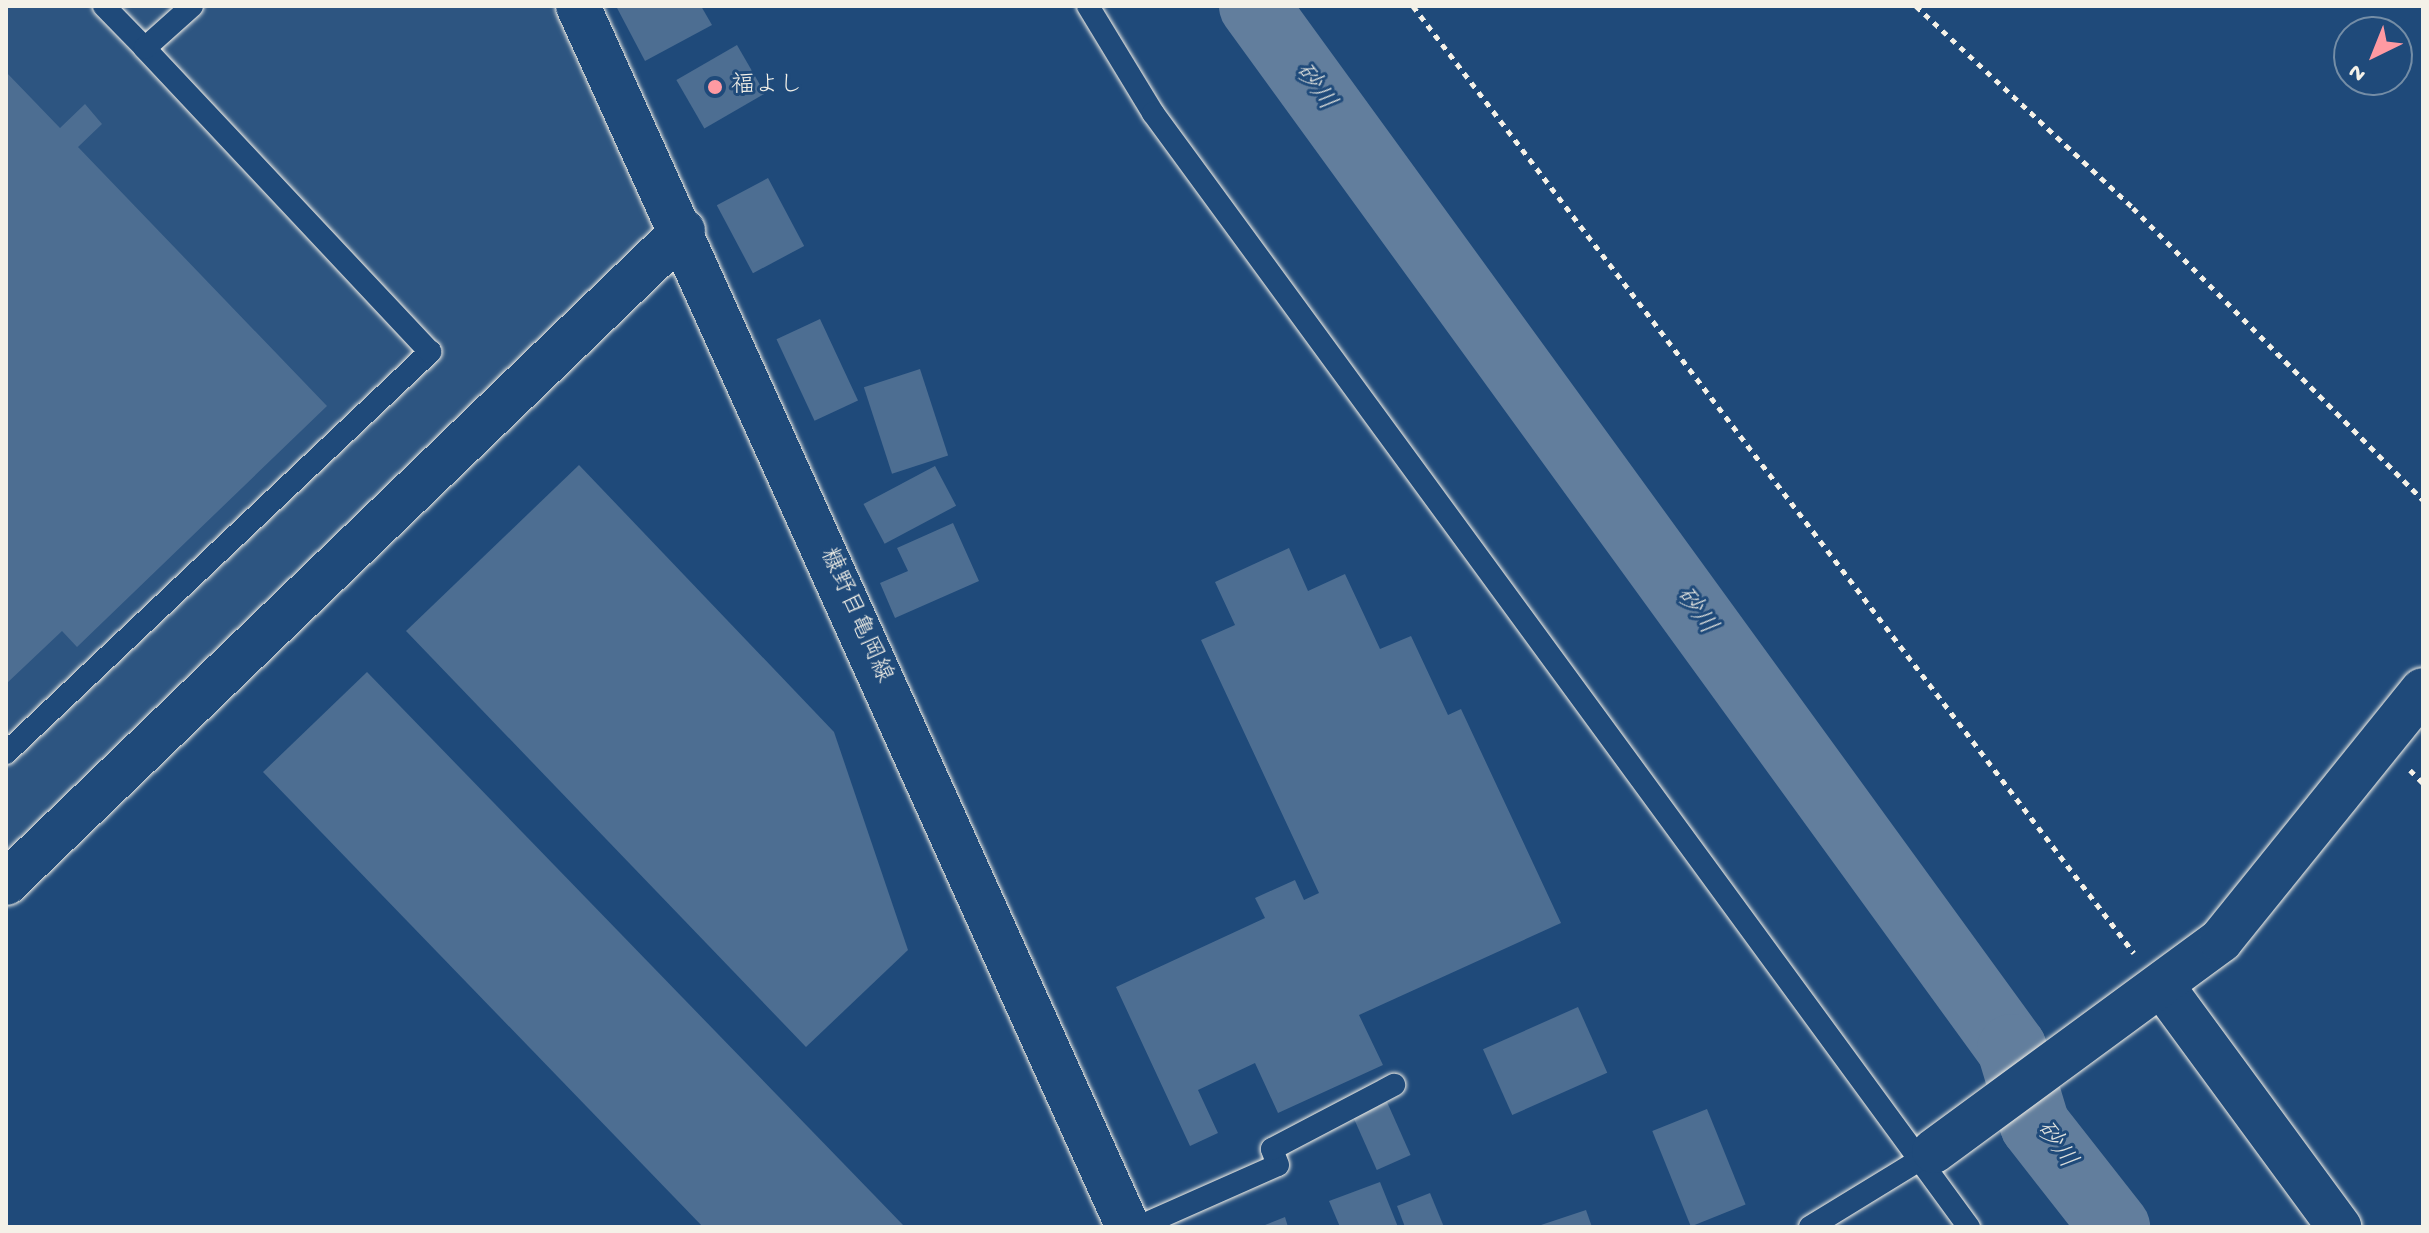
<!DOCTYPE html>
<html>
<head>
<meta charset="utf-8">
<style>
  body { margin:0 }
  #map { position:relative; width:2429px; height:1233px; overflow:hidden; background:#1f4a7a; font-family:"Gochi Hand","Klee One",sans-serif }
  div>[style] { position:absolute }
  .built>* { inset:0; background:#2d5581 }
  .river>* { height:70px; margin:-35px; padding:0 35px; transform-origin:35px; border-radius:35px; background:#627e9d }
  .building>* { inset:0; background:#4d6e92; transform-origin:0 0 }
  .path>* { height:5px; margin-top:-2.5px; transform-origin:0; background:repeating-linear-gradient(90deg,#f4f1e8 0 6px,transparent 0 12px) }
  .roads { filter:drop-shadow(0 0 2px #f4f1e8) drop-shadow(0 0 2px #f4f1e8) }
  .lane>* { height:22px; margin:-11px; padding:0 11px; transform-origin:11px; border-radius:11px; background:#1f4a7a }
  .street>* { height:44px; margin:-22px; padding:0 22px; transform-origin:22px; border-radius:22px; background:#1f4a7a }
  .secondary>* { height:44px; margin:-22px; padding:0 22px; transform-origin:22px; border-radius:22px; background:#1f4a7a }
  .dots>* { width:22px; height:22px; translate:-50% -50%; box-sizing:border-box; border:4px solid #1f4a7a; border-radius:50% }
  span { translate:-50% -50%; white-space:nowrap; text-align:center; line-height:1.15; -webkit-text-stroke:6px #1f4a7a; paint-order:stroke }
  .poi-label { font-size:24px; color:#f4f1e8 }
  .left { translate:0 -50%; text-align:left }
  .street-label { font-size:24px; color:#f4f1e8 }
  .water-label { font-size:26px; color:#dee0dd; font-style:italic }
  .frame { position:absolute; inset:0; border:8px solid #f4f1e8; pointer-events:none }
  .north { position:absolute; left:2333px; top:16px; width:80px; height:80px; box-sizing:border-box; background:#1f4a7a; border:2px solid #748da6; border-radius:50%; rotate:223deg; font-size:22px; font-weight:700; line-height:32px; text-align:center; color:#f4f1e8 }
  .north::after { content:''; display:block; margin:auto; width:28px; height:36px; background:#ff9aa2; clip-path:polygon(50% 0,100% 100%,50% 72%,0 100%) }
</style>
</head>
<body>
<div id="map">
  <div class="built">
    <i style="clip-path:polygon(6px 6px,578px 6px,683px 231px,6px 883px)"></i>
  </div>
  <div class="river">
    <i style="left:1254px;top:6px;width:1289px;rotate:53.99deg"></i>
    <i style="left:2012px;top:1049px;width:79px;rotate:73.2deg"></i>
    <i style="left:2035px;top:1125px;width:130px;rotate:51.9deg"></i>
  </div>
  <div class="building">
    <i style="clip-path:polygon(616px 6px,701px 6px,712px 25px,645px 61px)"></i>
    <i style="left:737px;top:45px;width:56px;height:70px;rotate:60deg"></i>
    <i style="clip-path:polygon(6px 72px,60px 128px,85px 104px,102px 124px,78px 147px,327px 406px,77px 647px,62px 631px,6px 684px)"></i>
    <i style="left:768px;top:178px;width:77px;height:58px;rotate:62deg"></i>
    <i style="left:820px;top:319px;width:90px;height:48px;rotate:65deg"></i>
    <i style="left:920px;top:369px;width:91px;height:59px;rotate:72deg"></i>
    <i style="clip-path:polygon(579px 465px,834px 732px,908px 950px,806px 1047px,406px 631px)"></i>
    <i style="left:935px;top:466px;width:45px;height:81px;rotate:62deg"></i>
    <i style="clip-path:polygon(953px 523px,979px 581px,895px 618px,880px 583px,908px 571px,897px 548px)"></i>
    <i style="clip-path:polygon(1289px 548px,1308px 591px,1345px 574px,1380px 649px,1411px 636px,1448px 715px,1461px 709px,1561px 923px,1359px 1015px,1383px 1065px,1278px 1113px,1255px 1063px,1198px 1090px,1218px 1133px,1190px 1146px,1116px 987px,1265px 918px,1255px 898px,1295px 880px,1304px 900px,1319px 893px,1201px 640px,1235px 625px,1215px 582px)"></i>
    <i style="clip-path:polygon(367px 672px,905px 1227px,703px 1227px,263px 772px)"></i>
    <i style="left:1578px;top:1007px;width:72px;height:104px;rotate:66deg"></i>
    <i style="left:1387px;top:1102px;width:58px;height:37px;rotate:66deg"></i>
    <i style="left:1707px;top:1109px;width:103px;height:59px;rotate:68deg"></i>
    <i style="clip-path:polygon(1380px 1182px,1398px 1227px,1340px 1227px,1329px 1201px)"></i>
    <i style="clip-path:polygon(1430px 1193px,1444px 1227px,1405px 1227px,1397px 1206px)"></i>
    <i style="clip-path:polygon(1586px 1210px,1592px 1227px,1538px 1227px,1538px 1226px)"></i>
    <i style="clip-path:polygon(1285px 1217px,1288px 1227px,1260px 1227px)"></i>
  </div>
  <div class="path">
    <i style="left:1413px;top:6px;width:1190px;rotate:52.72deg"></i>
    <i style="left:1916px;top:6px;width:296px;rotate:42.9deg"></i>
    <i style="left:2133px;top:208px;width:412px;rotate:45.2deg"></i>
    <i style="left:2410px;top:770px;width:18px;rotate:45deg"></i>
  </div>
  <div class="roads">
    <div class="lane">
      <i style="left:104px;top:6px;width:59px;rotate:45.7deg"></i>
      <i style="left:1088px;top:6px;width:125px;rotate:58.7deg"></i>
      <i style="left:1153px;top:113px;width:1381px;rotate:53.78deg"></i>
      <i style="left:6px;top:753px;width:584px;rotate:-43.4deg"></i>
      <i style="left:430px;top:352px;width:417px;rotate:-133.2deg"></i>
      <i style="left:145px;top:48px;width:63px;rotate:-41.8deg"></i>
      <i style="left:1138px;top:1227px;width:153px;rotate:-23.9deg"></i>
      <i style="left:1278px;top:1165px;width:17px;rotate:-111deg"></i>
      <i style="left:1272px;top:1149px;width:138px;rotate:-27.7deg"></i>
      <i style="left:1810px;top:1227px;width:140px;rotate:-31.5deg"></i>
    </div>
    <div class="street">
      <i style="left:6px;top:883px;width:940px;rotate:-43.92deg"></i>
      <i style="left:2163px;top:987px;width:298px;rotate:53.7deg"></i>
      <i style="left:1934px;top:1151px;width:356px;rotate:-36.3deg"></i>
      <i style="left:2221px;top:940px;width:321px;rotate:-51.1deg"></i>
    </div>
    <div class="secondary">
      <i style="left:578px;top:6px;width:1339px;rotate:65.75deg"></i>
    </div>
  </div>
  <div class="dots">
    <i style="left:715px;top:87px;background:#ff9aa2"></i>
  </div>
  <div class="poi-label">
    <span class="left" style="left:731px;top:87px">福よし</span>
  </div>
  <div class="street-label">
    <span style="left:855px;top:616px;rotate:66deg">糠野目亀岡線</span>
  </div>
  <div class="water-label">
    <span style="left:1313px;top:88px;rotate:54deg">砂川</span>
    <span style="left:1694px;top:612px;rotate:54deg">砂川</span>
    <span style="left:2054px;top:1146px;rotate:55deg">砂川</span>
  </div>
  <div class="frame"></div>
  <div class="north">N</div>
</div>
</body>
</html>
